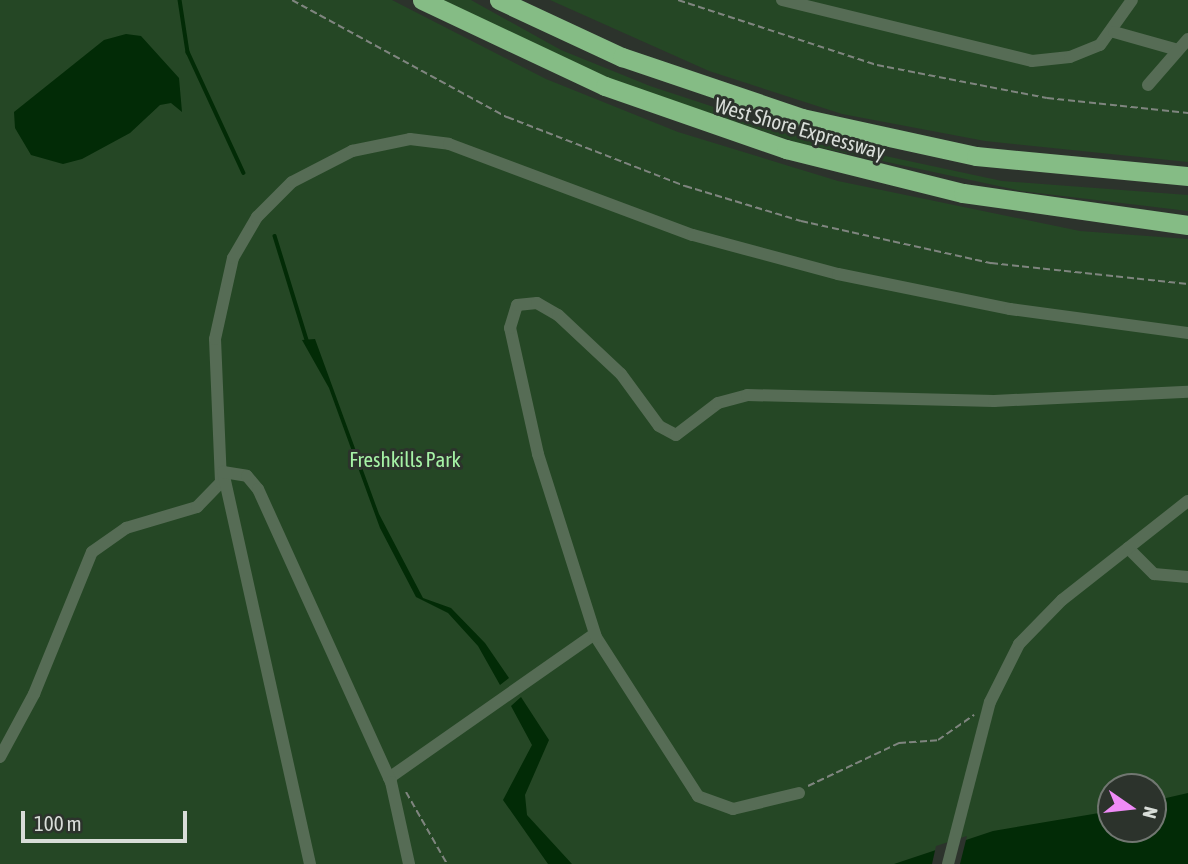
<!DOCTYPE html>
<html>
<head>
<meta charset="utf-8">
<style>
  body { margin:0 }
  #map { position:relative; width:1188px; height:864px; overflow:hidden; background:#2c332c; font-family:"Asap Condensed",sans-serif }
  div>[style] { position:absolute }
  .green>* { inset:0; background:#254725 }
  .water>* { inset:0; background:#022b06 }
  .pier>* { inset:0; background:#2c332c }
  .stream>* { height:3.5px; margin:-1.75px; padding:0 1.75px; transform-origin:1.75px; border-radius:1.75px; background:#022b06 }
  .path>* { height:2px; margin-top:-1px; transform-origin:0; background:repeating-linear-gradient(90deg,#7f857f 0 7px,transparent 0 10.5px) }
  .minor>* { height:12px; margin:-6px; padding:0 6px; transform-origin:6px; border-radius:6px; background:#566c55 }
  .highway>* { height:19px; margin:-9.5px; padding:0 9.5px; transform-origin:9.5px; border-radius:9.5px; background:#85bc85 }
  span { translate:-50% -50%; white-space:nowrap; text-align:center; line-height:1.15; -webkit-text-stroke:6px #2c332c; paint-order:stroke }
  .street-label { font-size:21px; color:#d8ddd8 }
  .park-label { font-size:21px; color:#a6f2a6 }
  .north { position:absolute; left:1097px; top:773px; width:70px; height:70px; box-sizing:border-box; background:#2c332c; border:2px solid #717771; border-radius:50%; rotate:104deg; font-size:19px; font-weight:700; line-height:28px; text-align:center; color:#d8ddd8 }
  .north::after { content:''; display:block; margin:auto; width:24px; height:32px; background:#ef8bf7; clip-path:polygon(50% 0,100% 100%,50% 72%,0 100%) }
  .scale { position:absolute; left:21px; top:811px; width:166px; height:32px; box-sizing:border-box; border:4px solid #d8ddd8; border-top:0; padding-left:9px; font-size:21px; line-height:24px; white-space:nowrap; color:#d8ddd8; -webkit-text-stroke:5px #2c332c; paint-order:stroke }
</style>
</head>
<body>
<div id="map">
  <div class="green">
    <i style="clip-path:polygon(evenodd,0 0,392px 0,546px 79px,678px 132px,838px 181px,1080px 231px,1188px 239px,1188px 864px,0 864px,0 0,1111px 787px,1153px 787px,1153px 829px,1111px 829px,1111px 787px)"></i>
    <i style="clip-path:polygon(440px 0,471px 0,561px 50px,650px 86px,820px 142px,1002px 181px,1188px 195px,1188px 211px,1021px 191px,799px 143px,607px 79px)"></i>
    <i style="clip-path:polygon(550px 0,1188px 0,1188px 162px,985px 141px,842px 114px,709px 71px)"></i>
  </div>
  <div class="water">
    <i style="clip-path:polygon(126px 34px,141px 36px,179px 78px,182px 112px,171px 103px,160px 105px,130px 133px,82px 159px,63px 164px,31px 155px,15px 128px,14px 112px,104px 40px)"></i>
    <i style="clip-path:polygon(315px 339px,379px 514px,423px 598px,451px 608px,485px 643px,509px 678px,500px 685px,478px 646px,448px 613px,416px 597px,380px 528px,329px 388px,302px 340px)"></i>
    <i style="clip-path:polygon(521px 697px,549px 740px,525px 795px,527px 815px,572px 864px,548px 864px,503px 800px,532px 745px,511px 706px)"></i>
    <i style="clip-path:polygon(1188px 793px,1188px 864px,894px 864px,993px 831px,1111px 811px,1111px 829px,1153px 829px,1153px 801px)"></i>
  </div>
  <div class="pier">
    <i style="clip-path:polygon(967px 836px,960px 864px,932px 864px,936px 846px)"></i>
  </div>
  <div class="stream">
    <i style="left:180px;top:0;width:53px;rotate:81.3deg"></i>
    <i style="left:188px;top:52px;width:133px;rotate:65.2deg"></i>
    <i style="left:275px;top:236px;width:112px;rotate:72.9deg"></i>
  </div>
  <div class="path">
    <i style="left:292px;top:0;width:245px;rotate:28.6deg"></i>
    <i style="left:507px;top:117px;width:191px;rotate:21.2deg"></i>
    <i style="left:685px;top:186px;width:121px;rotate:16.8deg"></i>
    <i style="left:801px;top:221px;width:195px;rotate:12.5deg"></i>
    <i style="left:991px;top:263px;width:198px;rotate:6.1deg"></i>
    <i style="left:678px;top:0;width:209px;rotate:18.1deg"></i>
    <i style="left:877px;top:65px;width:173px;rotate:11deg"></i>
    <i style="left:1047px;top:98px;width:142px;rotate:6.1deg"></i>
    <i style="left:808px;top:786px;width:101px;rotate:-25.3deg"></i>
    <i style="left:899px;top:743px;width:39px;rotate:-4deg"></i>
    <i style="left:938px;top:740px;width:44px;rotate:-34.8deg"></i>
    <i style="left:406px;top:792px;width:83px;rotate:60.3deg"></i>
  </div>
  <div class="minor">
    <i style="left:782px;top:0;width:257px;rotate:13.7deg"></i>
    <i style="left:1032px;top:61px;width:38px;rotate:-6deg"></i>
    <i style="left:1070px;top:57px;width:32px;rotate:-22deg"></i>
    <i style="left:1100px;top:45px;width:55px;rotate:-54.6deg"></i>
    <i style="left:1114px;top:32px;width:66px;rotate:15.7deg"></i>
    <i style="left:1148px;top:85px;width:61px;rotate:-49deg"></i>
    <i style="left:1128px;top:548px;width:37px;rotate:45deg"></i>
    <i style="left:1154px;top:574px;width:34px;rotate:5deg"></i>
    <i style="left:0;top:757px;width:72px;rotate:-61.6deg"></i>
    <i style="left:34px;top:694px;width:153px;rotate:-67.8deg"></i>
    <i style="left:92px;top:552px;width:42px;rotate:-35.2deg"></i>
    <i style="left:126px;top:528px;width:74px;rotate:-16.5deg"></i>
    <i style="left:197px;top:507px;width:35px;rotate:-46deg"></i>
    <i style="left:221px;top:482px;width:143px;rotate:-92.4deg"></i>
    <i style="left:215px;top:339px;width:83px;rotate:-77.5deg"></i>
    <i style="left:233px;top:258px;width:48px;rotate:-59.7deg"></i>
    <i style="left:257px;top:217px;width:49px;rotate:-45deg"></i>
    <i style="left:292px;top:182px;width:68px;rotate:-27.3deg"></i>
    <i style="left:352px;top:151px;width:59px;rotate:-11.7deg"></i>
    <i style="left:410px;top:139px;width:39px;rotate:7deg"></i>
    <i style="left:449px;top:144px;width:260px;rotate:20.5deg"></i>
    <i style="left:693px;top:235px;width:150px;rotate:15.1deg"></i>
    <i style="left:838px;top:274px;width:176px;rotate:11.5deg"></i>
    <i style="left:1010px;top:309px;width:180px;rotate:7.7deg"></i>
    <i style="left:389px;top:778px;width:251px;rotate:-35deg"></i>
    <i style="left:799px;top:793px;width:68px;rotate:166.4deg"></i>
    <i style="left:733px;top:809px;width:37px;rotate:-160deg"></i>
    <i style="left:698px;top:796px;width:189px;rotate:-122.7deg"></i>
    <i style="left:596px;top:637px;width:192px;rotate:-107.6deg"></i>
    <i style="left:538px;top:454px;width:129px;rotate:-102.5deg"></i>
    <i style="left:510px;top:328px;width:24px;rotate:-73deg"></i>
    <i style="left:517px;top:305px;width:20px;rotate:-6deg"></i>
    <i style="left:537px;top:303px;width:24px;rotate:30deg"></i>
    <i style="left:558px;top:315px;width:86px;rotate:43.1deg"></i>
    <i style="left:621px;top:374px;width:64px;rotate:53.8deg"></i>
    <i style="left:659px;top:426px;width:19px;rotate:28deg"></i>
    <i style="left:676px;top:435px;width:53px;rotate:-37.3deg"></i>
    <i style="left:718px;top:403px;width:30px;rotate:-15deg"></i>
    <i style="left:747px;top:395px;width:247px;rotate:1.4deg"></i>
    <i style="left:994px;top:401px;width:194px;rotate:-2.7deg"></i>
    <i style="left:310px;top:864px;width:402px;rotate:-102.5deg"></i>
    <i style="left:223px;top:472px;width:24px;rotate:9deg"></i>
    <i style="left:247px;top:476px;width:17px;rotate:50deg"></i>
    <i style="left:258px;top:489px;width:322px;rotate:65.6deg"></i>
    <i style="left:391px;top:782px;width:84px;rotate:77.6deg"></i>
    <i style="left:948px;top:864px;width:167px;rotate:-75.5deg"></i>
    <i style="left:990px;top:702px;width:65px;rotate:-63.4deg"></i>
    <i style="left:1019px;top:644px;width:62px;rotate:-45.7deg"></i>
    <i style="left:1062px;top:600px;width:160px;rotate:-38.2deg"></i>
  </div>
  <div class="highway">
    <i style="left:422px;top:0;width:202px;rotate:25.2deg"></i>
    <i style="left:605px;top:86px;width:192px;rotate:19.2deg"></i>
    <i style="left:786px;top:149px;width:182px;rotate:14deg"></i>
    <i style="left:963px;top:193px;width:227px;rotate:8.1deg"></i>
    <i style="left:499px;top:0;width:136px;rotate:24.9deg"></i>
    <i style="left:622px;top:57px;width:190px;rotate:18.7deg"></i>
    <i style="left:802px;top:118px;width:178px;rotate:12.3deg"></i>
    <i style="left:976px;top:156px;width:213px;rotate:5.4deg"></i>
  </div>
  <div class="street-label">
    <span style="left:800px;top:128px;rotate:16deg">West Shore Expressway</span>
  </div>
  <div class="park-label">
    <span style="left:405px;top:459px">Freshkills Park</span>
  </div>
  <div class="north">N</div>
  <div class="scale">100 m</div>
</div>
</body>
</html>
